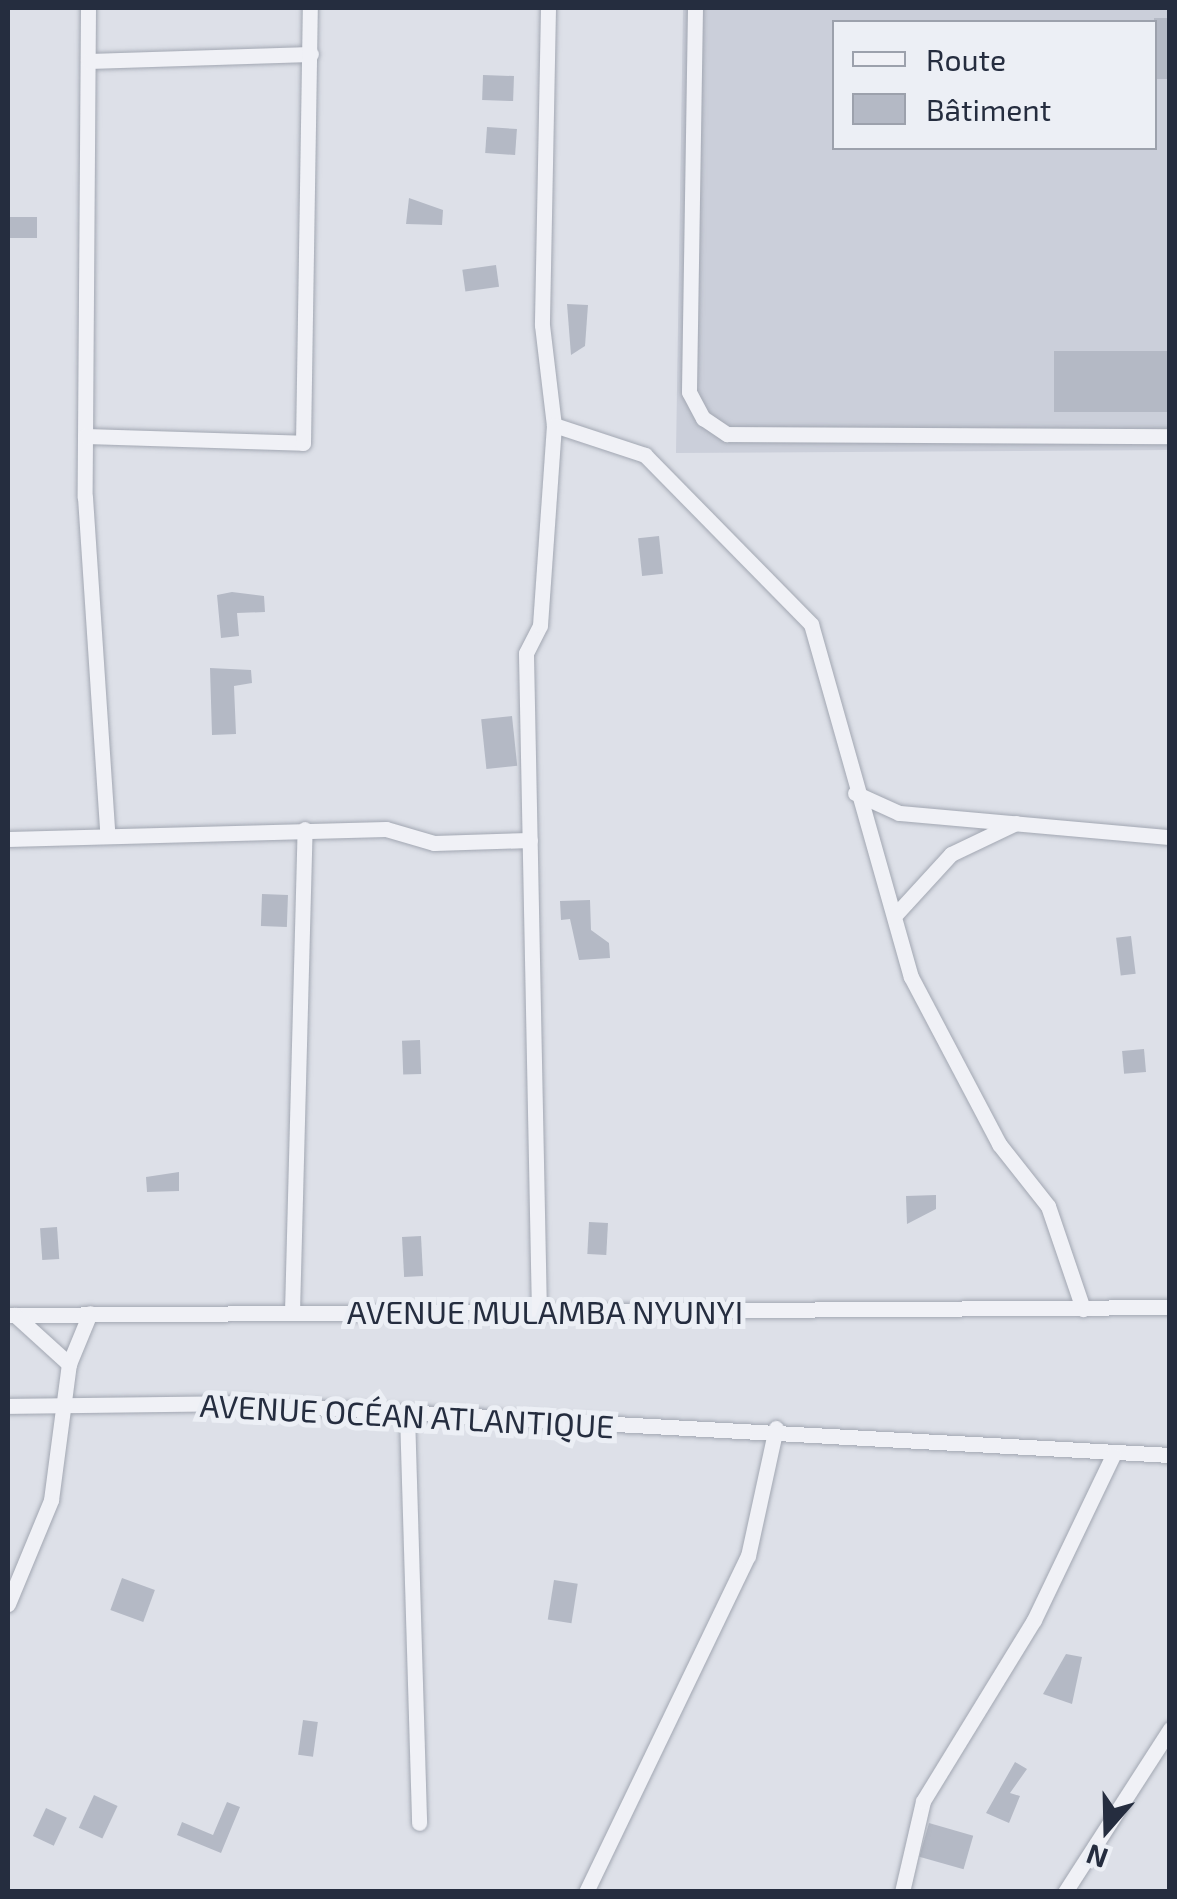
<!DOCTYPE html>
<html>
<head>
<meta charset="utf-8">
<style>
  body { margin:0 }
  #map { position:relative; width:1177px; height:1899px; overflow:hidden; background:#dde0e8; font-family:"Exo 2",sans-serif }
  div>[style] { position:absolute }
  .built>* { inset:0; background:#cbcfda }
  .building>* { inset:0; background:#b4b9c5; transform-origin:0 0 }
  .roads { filter:drop-shadow(0 0 2px #a2a7b2) drop-shadow(0 0 2px #a2a7b2) }
  .street>* { height:15px; margin:-7.5px; padding:0 7.5px; transform-origin:7.5px; border-radius:7.5px; background:#f0f1f6 }
  span { translate:-50% -50%; white-space:nowrap; text-align:center; line-height:1.15; -webkit-text-stroke:10px #eceff5; paint-order:stroke }
  .street-label { font-size:32px; color:#252d3f }
  .frame { position:absolute; inset:0; border:10px solid #252d3f; pointer-events:none }
  .legend { position:absolute; left:832px; top:20px; width:325px; height:130px; box-sizing:border-box; background:#eceff5; border:2px solid #9ca1ac; margin:0; padding:12px 18px; list-style:none; font-size:30px; color:#252d3f }
  .legend li { display:flex; align-items:center; gap:20px; height:50px }
  .legend b { width:50px; border:2px solid #9ca1ac }
  .north { position:absolute; left:1057px; top:1779px; width:100px; height:100px; -webkit-text-stroke:8px #eceff5; paint-order:stroke; rotate:200deg; font-size:28px; font-weight:700; line-height:40px; text-align:center; color:#252d3f }
  .north::after { content:''; display:block; margin:auto; width:35px; height:45px; background:#252d3f; clip-path:polygon(50% 0,100% 100%,50% 72%,0 100%) }
</style>
</head>
<body>
<div id="map">
  <div class="built">
    <i style="clip-path:polygon(evenodd,683px 8px,1169px 8px,1169px 450px,676px 453px,683px 8px,834px 22px,1154px 22px,1154px 148px,834px 148px,834px 22px)"></i>
  </div>
  <div class="building">
    <i style="left:1154px;top:18px;width:16px;height:61px"></i>
    <i style="left:483px;top:75px;width:31px;height:25px;rotate:2deg"></i>
    <i style="left:487px;top:127px;width:30px;height:26px;rotate:4deg"></i>
    <i style="clip-path:polygon(409px 198px,443px 210px,442px 225px,406px 224px)"></i>
    <i style="left:37px;top:217px;width:21px;height:29px;rotate:90deg"></i>
    <i style="left:496px;top:265px;width:22px;height:34px;rotate:82deg"></i>
    <i style="clip-path:polygon(567px 304px,588px 305px,585px 346px,571px 355px)"></i>
    <i style="left:1054px;top:351px;width:116px;height:61px"></i>
    <i style="left:659px;top:536px;width:38px;height:21px;rotate:84deg"></i>
    <i style="clip-path:polygon(232px 592px,264px 596px,265px 612px,237px 613px,239px 636px,221px 638px,217px 595px)"></i>
    <i style="clip-path:polygon(210px 668px,251px 670px,252px 683px,234px 686px,236px 734px,212px 735px)"></i>
    <i style="left:512px;top:716px;width:50px;height:31px;rotate:84deg"></i>
    <i style="left:262px;top:894px;width:26px;height:32px;rotate:2deg"></i>
    <i style="clip-path:polygon(590px 900px,591px 930px,609px 943px,610px 958px,579px 960px,570px 919px,561px 920px,560px 901px)"></i>
    <i style="left:1131px;top:936px;width:38px;height:15px;rotate:83deg"></i>
    <i style="left:420px;top:1040px;width:34px;height:18px;rotate:88deg"></i>
    <i style="left:1144px;top:1049px;width:23px;height:22px;rotate:85deg"></i>
    <i style="clip-path:polygon(179px 1172px,179px 1191px,147px 1192px,146px 1177px)"></i>
    <i style="clip-path:polygon(936px 1195px,936px 1209px,907px 1224px,906px 1196px)"></i>
    <i style="left:589px;top:1222px;width:19px;height:32px;rotate:3deg"></i>
    <i style="left:57px;top:1227px;width:32px;height:17px;rotate:86deg"></i>
    <i style="left:421px;top:1236px;width:40px;height:19px;rotate:87deg"></i>
    <i style="left:122px;top:1578px;width:35px;height:34px;rotate:20deg"></i>
    <i style="left:554px;top:1580px;width:24px;height:40px;rotate:9deg"></i>
    <i style="clip-path:polygon(1066px 1654px,1082px 1657px,1072px 1704px,1043px 1694px)"></i>
    <i style="left:303px;top:1720px;width:15px;height:35px;rotate:8deg"></i>
    <i style="clip-path:polygon(1015px 1762px,1027px 1769px,1010px 1793px,1020px 1796px,1009px 1823px,986px 1813px)"></i>
    <i style="left:94px;top:1795px;width:26px;height:36px;rotate:25deg"></i>
    <i style="clip-path:polygon(227px 1802px,240px 1807px,221px 1853px,177px 1835px,182px 1822px,213px 1835px)"></i>
    <i style="left:46px;top:1808px;width:23px;height:31px;rotate:25deg"></i>
    <i style="left:929px;top:1823px;width:46px;height:35px;rotate:16deg"></i>
  </div>
  <div class="roads">
    <div class="street">
      <i style="left:88px;top:8px;width:489px;rotate:90.4deg"></i>
      <i style="left:85px;top:497px;width:336px;rotate:86.2deg"></i>
      <i style="left:548px;top:8px;width:317px;rotate:91.1deg"></i>
      <i style="left:542px;top:325px;width:101px;rotate:83.2deg"></i>
      <i style="left:554px;top:425px;width:96px;rotate:18.2deg"></i>
      <i style="left:645px;top:455px;width:237px;rotate:45.5deg"></i>
      <i style="left:811px;top:624px;width:367px;rotate:74.2deg"></i>
      <i style="left:911px;top:977px;width:189px;rotate:62.2deg"></i>
      <i style="left:999px;top:1144px;width:79px;rotate:51.7deg"></i>
      <i style="left:1048px;top:1206px;width:109px;rotate:71.2deg"></i>
      <i style="left:695px;top:8px;width:384px;rotate:90.9deg"></i>
      <i style="left:689px;top:392px;width:30px;rotate:62deg"></i>
      <i style="left:703px;top:418px;width:29px;rotate:34deg"></i>
      <i style="left:727px;top:434px;width:443px;rotate:0.3deg"></i>
      <i style="left:88px;top:61px;width:223px;rotate:-1.8deg"></i>
      <i style="left:85px;top:436px;width:218px;rotate:1.8deg"></i>
      <i style="left:303px;top:443px;width:435px;rotate:-89.1deg"></i>
      <i style="left:855px;top:793px;width:48px;rotate:24.4deg"></i>
      <i style="left:899px;top:813px;width:272px;rotate:5.1deg"></i>
      <i style="left:8px;top:839px;width:378px;rotate:-1.5deg"></i>
      <i style="left:386px;top:829px;width:50px;rotate:16.3deg"></i>
      <i style="left:434px;top:843px;width:96px;rotate:-1.8deg"></i>
      <i style="left:897px;top:913px;width:80px;rotate:-47.5deg"></i>
      <i style="left:951px;top:854px;width:72px;rotate:-25.5deg"></i>
      <i style="left:292px;top:1312px;width:483px;rotate:-88.5deg"></i>
      <i style="left:539px;top:1314px;width:661px;rotate:-91.13deg"></i>
      <i style="left:526px;top:653px;width:31px;rotate:-63deg"></i>
      <i style="left:540px;top:625px;width:200px;rotate:-86deg"></i>
      <i style="left:8px;top:1315px;width:1162px;rotate:-0.39deg"></i>
      <i style="left:15px;top:1315px;width:73px;rotate:42.2deg"></i>
      <i style="left:8px;top:1406px;width:232px;rotate:-0.7deg"></i>
      <i style="left:240px;top:1403px;width:931px;rotate:3.2deg"></i>
      <i style="left:407px;top:1414px;width:409px;rotate:88.3deg"></i>
      <i style="left:8px;top:1604px;width:113px;rotate:-67.5deg"></i>
      <i style="left:51px;top:1500px;width:137px;rotate:-82.5deg"></i>
      <i style="left:69px;top:1364px;width:55px;rotate:-67.6deg"></i>
      <i style="left:586px;top:1892px;width:373px;rotate:-64.3deg"></i>
      <i style="left:748px;top:1556px;width:131px;rotate:-77.7deg"></i>
      <i style="left:902px;top:1892px;width:93px;rotate:-77deg"></i>
      <i style="left:923px;top:1801px;width:212px;rotate:-58.5deg"></i>
      <i style="left:1034px;top:1620px;width:183px;rotate:-64.4deg"></i>
      <i style="left:1065px;top:1892px;width:194px;rotate:-57.2deg"></i>
    </div>
  </div>
  <div class="street-label">
    <span style="left:545px;top:1311px">AVENUE MULAMBA NYUNYI</span>
    <span style="left:407px;top:1415px;rotate:3deg">AVENUE OCÉAN ATLANTIQUE</span>
  </div>
  <div class="frame"></div>
  <ul class="legend">
  <li><b style="height:12px;background:#f0f1f6"></b>Route</li>
  <li><b style="height:28px;background:#b4b9c5"></b>Bâtiment</li>
  </ul>
  <div class="north">N</div>
</div>
</body>
</html>
